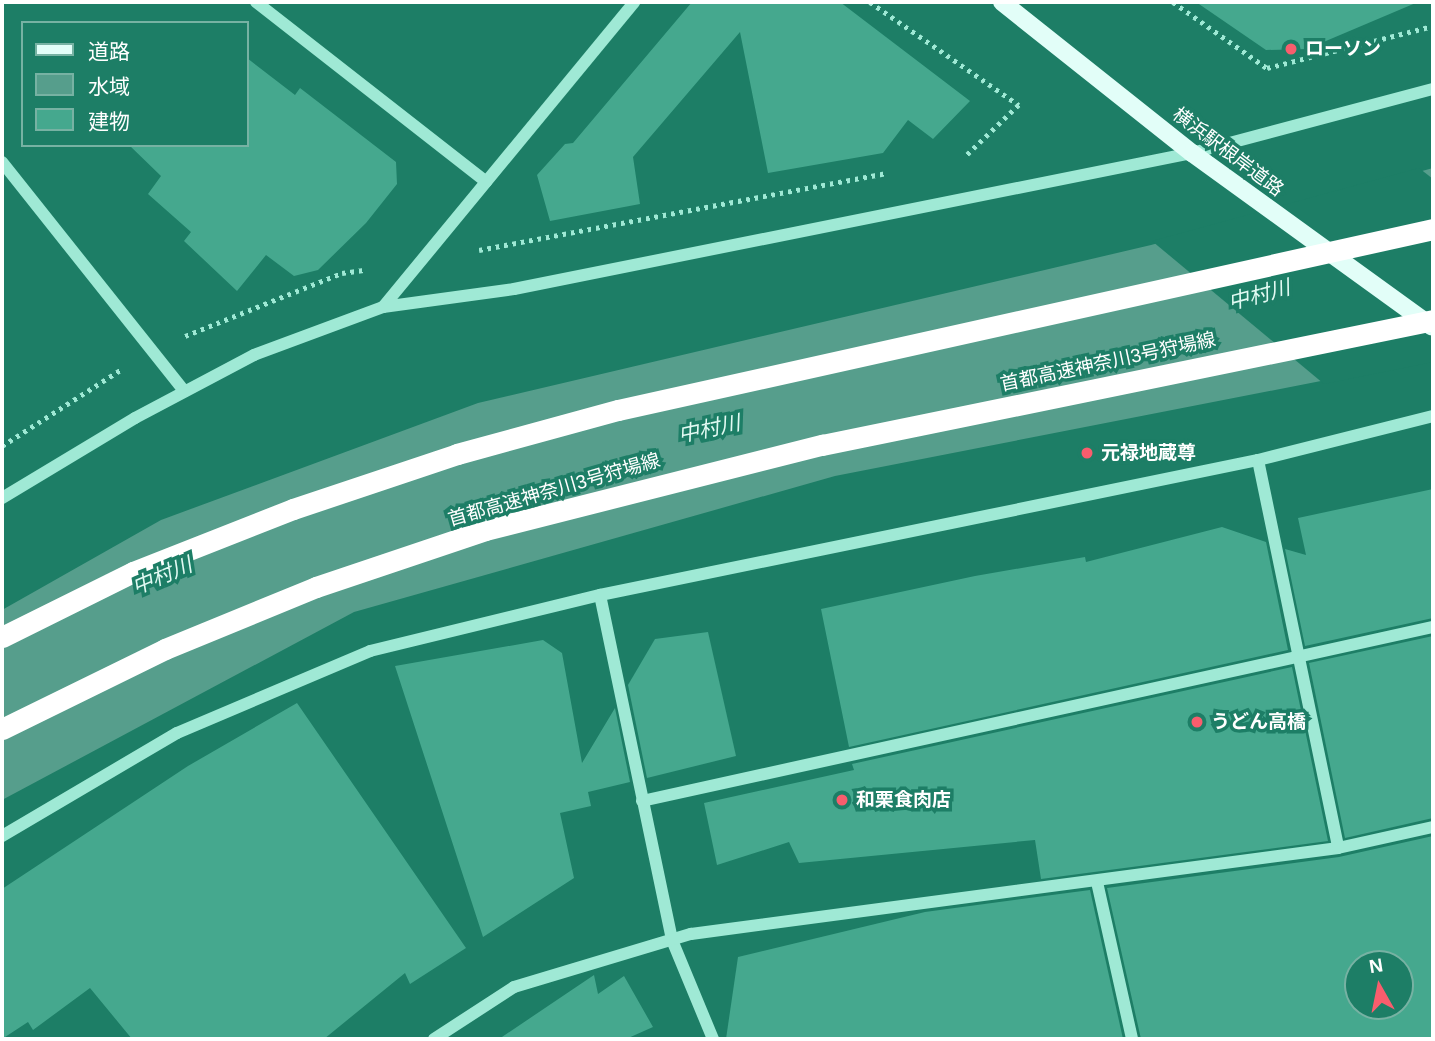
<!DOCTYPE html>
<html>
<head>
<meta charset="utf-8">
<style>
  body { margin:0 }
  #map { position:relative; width:1435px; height:1041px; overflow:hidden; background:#1d7e66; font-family:Arial,"Noto Sans JP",sans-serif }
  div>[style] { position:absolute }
  .water>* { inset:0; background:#569e8c }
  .pier>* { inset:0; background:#1d7e66 }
  .building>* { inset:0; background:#45a88e }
  .path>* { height:4.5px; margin-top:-2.25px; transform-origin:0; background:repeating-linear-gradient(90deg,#9fe9d5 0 3.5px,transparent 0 8.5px) }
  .minor>* { height:12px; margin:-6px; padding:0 6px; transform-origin:6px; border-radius:6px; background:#9fe9d5 }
  .major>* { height:18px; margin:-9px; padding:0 9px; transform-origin:9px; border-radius:9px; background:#e2fef8 }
  .highway>* { height:21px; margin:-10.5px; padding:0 10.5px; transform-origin:10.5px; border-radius:10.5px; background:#fff }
  .dots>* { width:19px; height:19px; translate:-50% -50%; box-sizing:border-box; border:4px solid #1d7e66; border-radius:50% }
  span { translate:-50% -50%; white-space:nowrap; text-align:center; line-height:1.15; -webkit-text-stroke:7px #1d7e66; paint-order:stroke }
  .poi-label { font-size:19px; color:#fff; font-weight:700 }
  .left { translate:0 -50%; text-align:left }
  .street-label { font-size:19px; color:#fff }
  .water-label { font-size:21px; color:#e2faf3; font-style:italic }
  .frame { position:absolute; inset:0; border:4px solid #fff; pointer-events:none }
  .legend { position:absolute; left:21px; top:21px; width:228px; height:126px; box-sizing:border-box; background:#1d7e66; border:2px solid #77b2a3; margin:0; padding:9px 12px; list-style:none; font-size:21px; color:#fff }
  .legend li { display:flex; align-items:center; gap:14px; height:35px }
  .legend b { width:35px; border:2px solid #77b2a3 }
  .north { position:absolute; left:1344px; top:950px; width:70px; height:70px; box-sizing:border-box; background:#1d7e66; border:2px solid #77b2a3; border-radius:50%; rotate:351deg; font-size:19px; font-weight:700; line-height:28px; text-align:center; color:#fff }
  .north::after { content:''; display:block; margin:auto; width:24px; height:32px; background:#f95d6d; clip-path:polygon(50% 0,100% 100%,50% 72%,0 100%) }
</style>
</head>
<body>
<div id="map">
  <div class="water">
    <i style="clip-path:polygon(1433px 168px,1433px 359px,835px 476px,354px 612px,2px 800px,2px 610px,161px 520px,478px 403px,1151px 245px)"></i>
  </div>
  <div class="pier">
    <i style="clip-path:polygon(1419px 168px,1433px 179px,1433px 362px,1324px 384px,1152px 241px)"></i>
  </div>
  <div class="building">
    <i style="clip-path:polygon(692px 2px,840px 2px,970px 101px,933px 139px,908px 120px,883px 153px,768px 173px,740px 32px,633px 157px,640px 204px,550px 221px,537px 175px,565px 144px,573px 143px)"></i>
    <i style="clip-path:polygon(1196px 2px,1418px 2px,1307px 49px,1266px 50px)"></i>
    <i style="clip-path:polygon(247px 58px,295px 95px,300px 88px,396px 162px,397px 184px,366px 223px,318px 270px,294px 276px,266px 255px,237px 291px,184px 241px,191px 232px,148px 194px,161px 176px,129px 145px,247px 145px)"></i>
    <i style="clip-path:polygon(1433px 489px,1433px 618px,1305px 646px,1285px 549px,1306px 555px,1298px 518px)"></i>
    <i style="clip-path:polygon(1222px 527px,1266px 542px,1288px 650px,849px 747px,821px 609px,975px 576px,1085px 557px,1086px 562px)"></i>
    <i style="clip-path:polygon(708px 632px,736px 756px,647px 778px,628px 685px,655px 639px)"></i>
    <i style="clip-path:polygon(1433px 636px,1433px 818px,1345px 838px,1309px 663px)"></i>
    <i style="clip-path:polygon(543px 640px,562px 653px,582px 763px,615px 708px,630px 782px,588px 792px,591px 806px,560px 813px,574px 878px,483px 937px,395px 666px)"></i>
    <i style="clip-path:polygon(1292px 667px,1328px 841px,1041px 879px,1035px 840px,799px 863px,789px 842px,717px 865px,704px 803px,854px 770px,852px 764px)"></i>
    <i style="clip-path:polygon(297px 703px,466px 948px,410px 984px,405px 973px,324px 1039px,132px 1039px,90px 988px,33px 1030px,28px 1022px,2px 1039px,2px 889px,188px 766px)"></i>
    <i style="clip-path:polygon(evenodd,1433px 836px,1433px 1039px,1141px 1039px,1107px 888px,1339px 857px,1433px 836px,1358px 964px,1400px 964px,1400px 1006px,1358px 1006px,1358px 964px)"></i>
    <i style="clip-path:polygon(1090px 890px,1123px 1039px,726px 1039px,738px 957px,925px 912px)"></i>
    <i style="clip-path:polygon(594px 975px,598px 994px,624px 976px,653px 1027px,626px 1039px,499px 1039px)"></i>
  </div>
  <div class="path">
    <i style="left:870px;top:2px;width:181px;rotate:34.7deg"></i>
    <i style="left:1019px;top:105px;width:76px;rotate:136.1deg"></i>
    <i style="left:1173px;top:2px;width:115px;rotate:35.1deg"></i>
    <i style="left:1267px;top:68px;width:171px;rotate:-14.2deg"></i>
    <i style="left:479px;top:250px;width:415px;rotate:-10.7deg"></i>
    <i style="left:185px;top:336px;width:169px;rotate:-21.9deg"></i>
    <i style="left:342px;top:273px;width:22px;rotate:-8deg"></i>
    <i style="left:2px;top:446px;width:143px;rotate:-32.7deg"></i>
  </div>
  <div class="minor">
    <i style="left:256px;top:2px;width:292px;rotate:38deg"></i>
    <i style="left:2px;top:162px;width:293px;rotate:51.5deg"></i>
    <i style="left:383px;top:307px;width:395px;rotate:-50.5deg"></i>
    <i style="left:1258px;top:460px;width:396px;rotate:78.3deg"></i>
    <i style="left:2px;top:498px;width:155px;rotate:-31deg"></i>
    <i style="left:135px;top:418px;width:135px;rotate:-27.9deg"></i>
    <i style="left:254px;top:355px;width:138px;rotate:-20.4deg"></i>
    <i style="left:383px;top:307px;width:132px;rotate:-7.8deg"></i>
    <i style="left:514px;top:289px;width:692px;rotate:-11.34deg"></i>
    <i style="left:1192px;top:153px;width:249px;rotate:-14.9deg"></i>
    <i style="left:600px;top:595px;width:352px;rotate:78.2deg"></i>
    <i style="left:672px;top:940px;width:107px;rotate:67.5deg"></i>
    <i style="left:642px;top:801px;width:810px;rotate:-12.41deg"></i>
    <i style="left:2px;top:836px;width:203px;rotate:-30.5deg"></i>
    <i style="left:177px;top:733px;width:210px;rotate:-23deg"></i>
    <i style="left:370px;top:651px;width:237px;rotate:-13.7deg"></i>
    <i style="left:600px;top:595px;width:672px;rotate:-11.59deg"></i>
    <i style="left:1258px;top:460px;width:180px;rotate:-14.1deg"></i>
    <i style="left:1097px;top:882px;width:161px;rotate:77.4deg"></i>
    <i style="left:434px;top:1039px;width:95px;rotate:-33deg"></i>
    <i style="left:514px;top:987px;width:185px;rotate:-16.7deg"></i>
    <i style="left:691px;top:934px;width:653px;rotate:-7.57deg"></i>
    <i style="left:1338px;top:848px;width:97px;rotate:-12.5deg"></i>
  </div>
  <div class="major">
    <i style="left:1002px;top:2px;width:243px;rotate:38.5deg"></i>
    <i style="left:1192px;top:153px;width:296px;rotate:35.9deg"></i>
  </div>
  <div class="highway">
    <i style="left:2px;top:637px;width:146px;rotate:-26.4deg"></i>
    <i style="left:133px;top:572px;width:172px;rotate:-21.5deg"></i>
    <i style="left:293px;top:509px;width:173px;rotate:-18.5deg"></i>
    <i style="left:457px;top:454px;width:167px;rotate:-15.3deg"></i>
    <i style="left:618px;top:410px;width:835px;rotate:-12.52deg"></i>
    <i style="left:2px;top:729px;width:182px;rotate:-26.1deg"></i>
    <i style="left:165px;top:649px;width:163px;rotate:-22.3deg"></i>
    <i style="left:316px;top:587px;width:178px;rotate:-18.6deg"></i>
    <i style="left:485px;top:530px;width:348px;rotate:-14.2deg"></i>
    <i style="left:822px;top:445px;width:624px;rotate:-11.56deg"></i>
  </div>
  <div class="dots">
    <i style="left:1291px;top:49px;background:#f95d6d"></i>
    <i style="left:1087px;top:453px;background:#f95d6d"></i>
    <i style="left:1197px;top:722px;background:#f95d6d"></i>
    <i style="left:842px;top:800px;background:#f95d6d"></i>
  </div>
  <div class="poi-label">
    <span class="left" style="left:1305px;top:49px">ローソン</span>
    <span class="left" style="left:1101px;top:453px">元禄地蔵尊</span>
    <span class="left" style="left:1211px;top:722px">うどん高橋</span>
    <span class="left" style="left:856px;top:800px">和栗食肉店</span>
  </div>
  <div class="street-label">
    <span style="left:1228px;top:152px;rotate:37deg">横浜駅根岸道路</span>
    <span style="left:1108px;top:362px;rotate:-12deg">首都高速神奈川3号狩場線</span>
    <span style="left:554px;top:490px;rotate:-16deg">首都高速神奈川3号狩場線</span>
  </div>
  <div class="water-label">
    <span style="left:1259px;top:295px;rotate:-15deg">中村川</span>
    <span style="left:709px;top:429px;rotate:-12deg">中村川</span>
    <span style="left:162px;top:576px;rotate:-23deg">中村川</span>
  </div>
  <div class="frame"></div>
  <ul class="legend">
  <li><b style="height:9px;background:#e2fef8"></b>道路</li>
  <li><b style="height:19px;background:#569e8c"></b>水域</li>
  <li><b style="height:19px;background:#45a88e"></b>建物</li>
  </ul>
  <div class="north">N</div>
</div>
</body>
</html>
